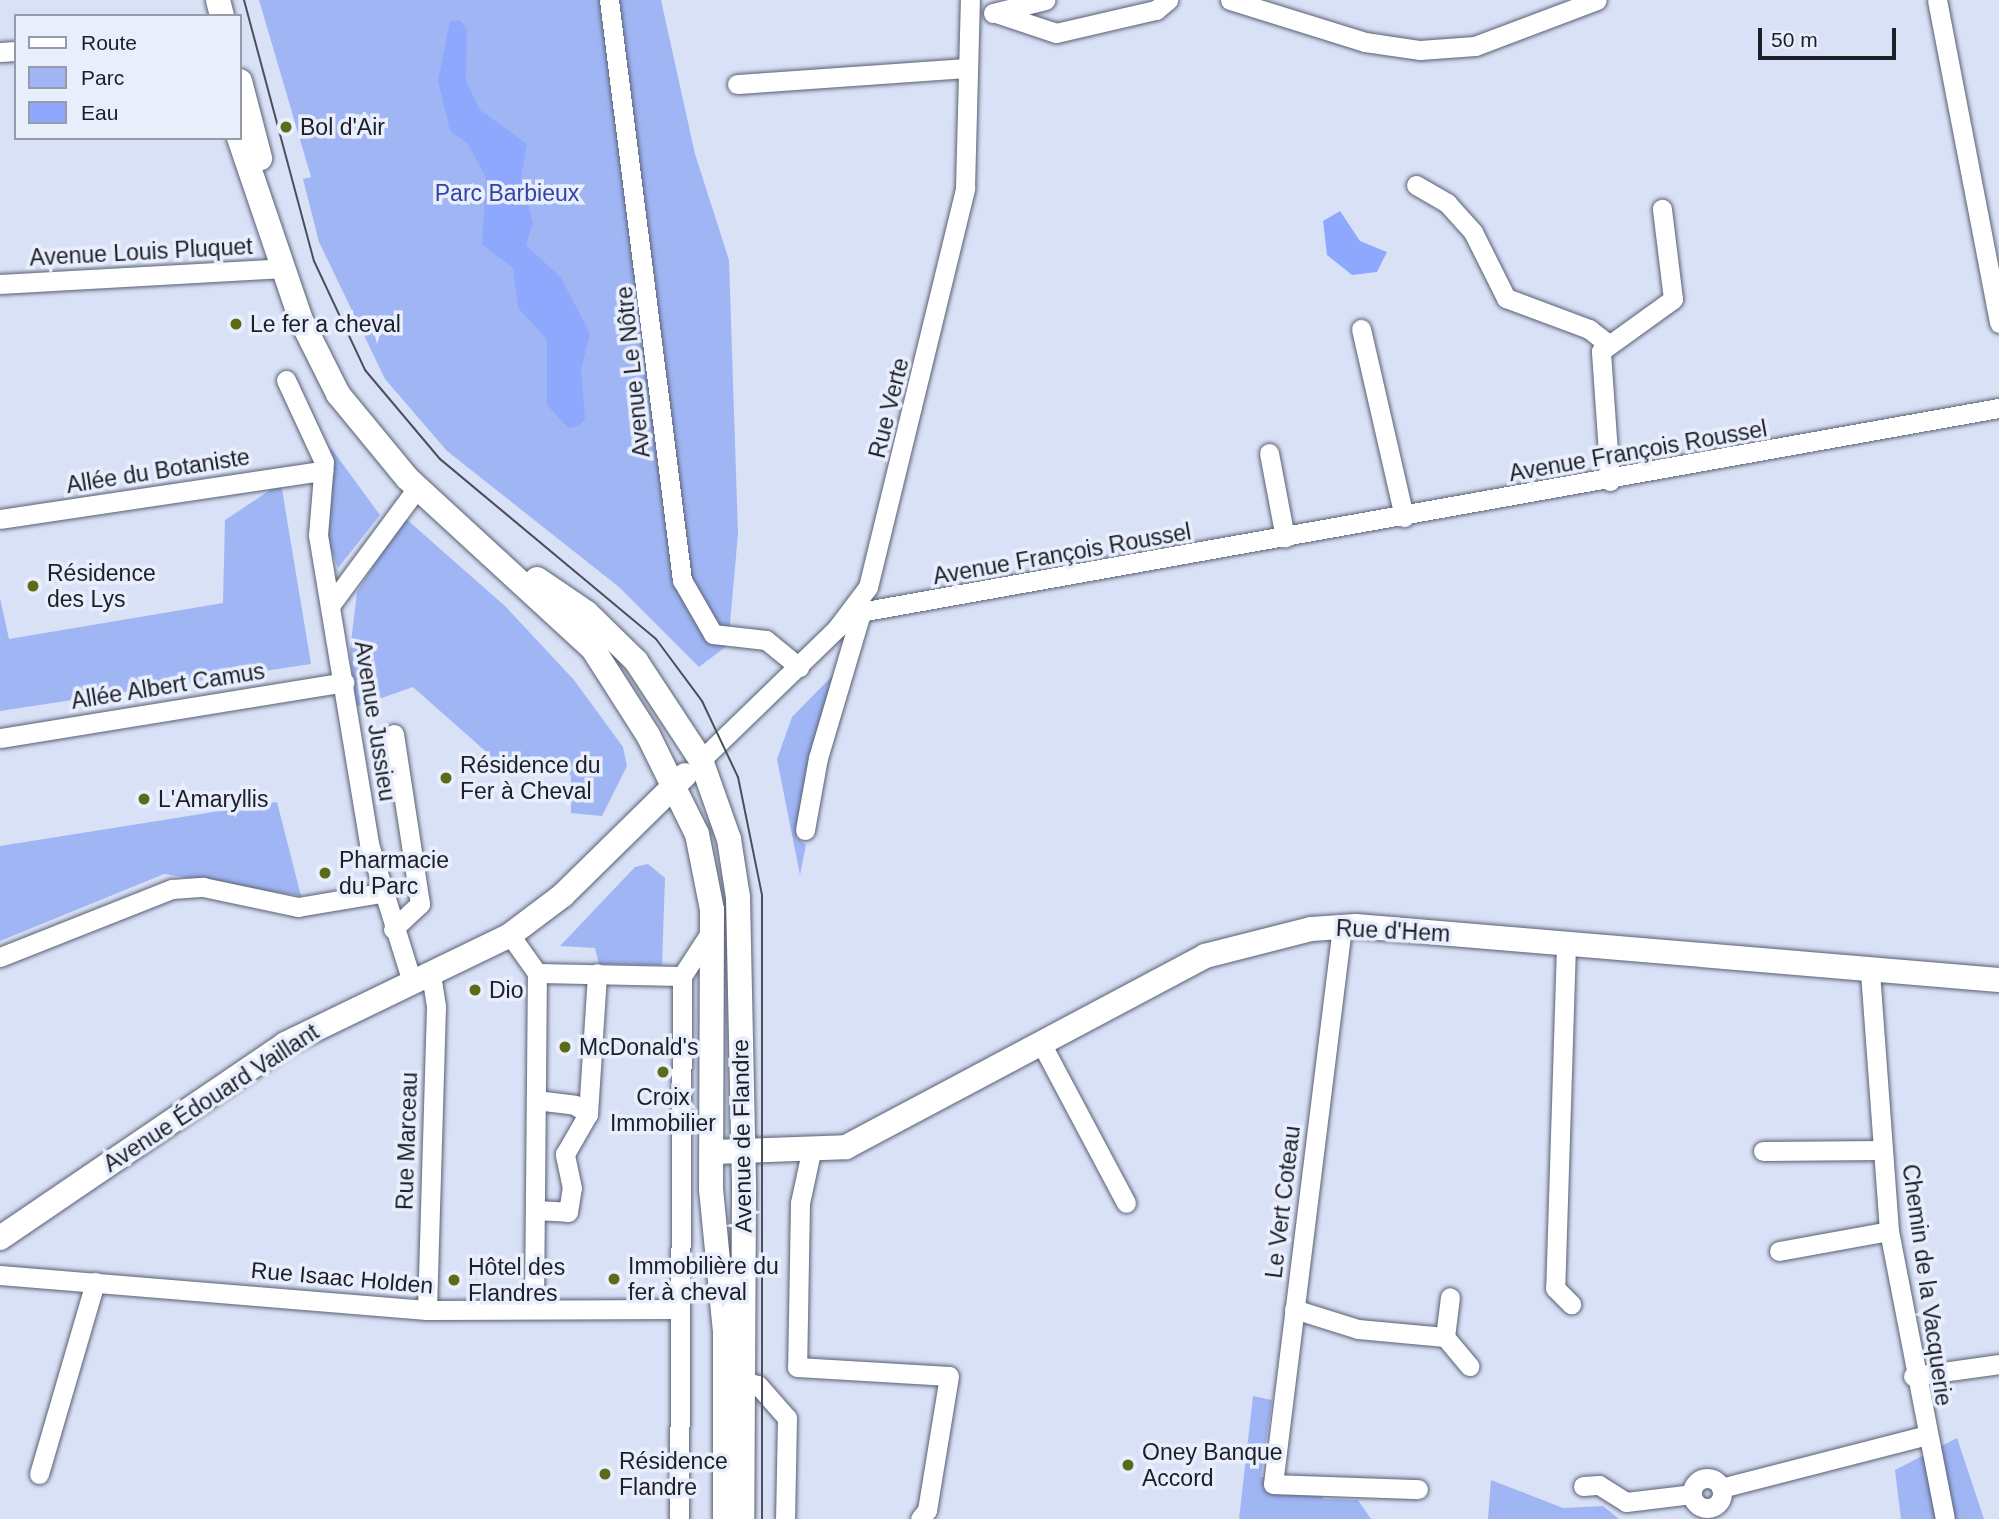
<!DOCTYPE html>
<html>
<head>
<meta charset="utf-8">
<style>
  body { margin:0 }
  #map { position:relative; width:1999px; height:1519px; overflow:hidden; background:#d9e1f7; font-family:Arial,sans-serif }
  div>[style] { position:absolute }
  .green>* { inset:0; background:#a0b5f4 }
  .water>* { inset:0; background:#8ea8fe }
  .roads { filter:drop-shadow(0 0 2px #596073) drop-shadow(0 0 2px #596073) }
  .minor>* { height:19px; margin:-9.5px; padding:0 9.5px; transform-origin:9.5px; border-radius:9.5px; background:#fff }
  .minor>.ring { margin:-9.5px; padding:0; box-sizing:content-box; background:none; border:19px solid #fff; border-radius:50% }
  .major>* { height:24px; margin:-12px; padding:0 12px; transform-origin:12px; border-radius:12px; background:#fff }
  .tram>* { height:2px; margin:-1px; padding:0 1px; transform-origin:1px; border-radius:1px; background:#4a4f5a }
  .dots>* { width:19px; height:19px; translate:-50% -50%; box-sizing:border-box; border:4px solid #e9eefc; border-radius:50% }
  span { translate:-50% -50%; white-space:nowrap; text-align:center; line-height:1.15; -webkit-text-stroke:7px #e9eefc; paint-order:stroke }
  .poi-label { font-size:23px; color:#1c1f27 }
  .left { translate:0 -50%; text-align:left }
  .park-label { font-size:23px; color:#3244a5 }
  .street-label { font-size:23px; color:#1c1f27 }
  .legend { position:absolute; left:14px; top:14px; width:228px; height:126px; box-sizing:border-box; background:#e9eefc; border:2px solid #979ba7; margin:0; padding:9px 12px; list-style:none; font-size:21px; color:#1c1f27 }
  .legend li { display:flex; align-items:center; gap:14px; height:35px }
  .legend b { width:35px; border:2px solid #979ba7 }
  .scale { position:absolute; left:1758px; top:28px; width:138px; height:32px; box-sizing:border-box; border:4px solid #1c1f27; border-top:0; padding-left:9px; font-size:21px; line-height:24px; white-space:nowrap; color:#1c1f27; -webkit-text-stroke:5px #e9eefc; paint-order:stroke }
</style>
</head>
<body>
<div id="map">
  <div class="green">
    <i style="clip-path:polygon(259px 0,661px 0,695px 154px,729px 260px,738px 534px,728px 645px,699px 667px,619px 587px,447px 451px,385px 379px,319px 242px,303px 179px,311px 177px)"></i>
    <i style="clip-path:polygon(331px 448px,380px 515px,338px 568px,327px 538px)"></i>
    <i style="clip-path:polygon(281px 483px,311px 664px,0 711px,0 598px,9px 639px,223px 603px,225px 520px)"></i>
    <i style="clip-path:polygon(404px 517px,506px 607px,574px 680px,623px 747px,627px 766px,602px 816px,571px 813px,571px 775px,492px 757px,413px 687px,356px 707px,350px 651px,357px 592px)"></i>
    <i style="clip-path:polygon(840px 668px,808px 770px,796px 837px,806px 845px,800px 875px,777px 759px,792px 717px)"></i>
    <i style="clip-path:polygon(277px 802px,301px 896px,164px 874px,0 941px,0 846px)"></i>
    <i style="clip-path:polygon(648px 864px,665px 878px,662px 965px,599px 964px,595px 948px,560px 946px,635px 867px)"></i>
    <i style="clip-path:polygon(1253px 1396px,1272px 1400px,1261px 1477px,1324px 1478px,1323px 1499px,1358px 1500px,1371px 1519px,1239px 1519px)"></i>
    <i style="clip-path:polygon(1957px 1438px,1984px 1519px,1901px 1519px,1895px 1470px)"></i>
    <i style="clip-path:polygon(1491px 1480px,1563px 1508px,1603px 1506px,1619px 1519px,1488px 1519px)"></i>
  </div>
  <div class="water">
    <i style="clip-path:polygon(459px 20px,467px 29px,466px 81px,480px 110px,527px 144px,521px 178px,533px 223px,526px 245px,561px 278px,590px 333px,581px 370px,585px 419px,578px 426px,568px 428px,547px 405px,547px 339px,518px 308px,513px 268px,482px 245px,486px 178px,468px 144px,450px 131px,438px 81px,450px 21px)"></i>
    <i style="clip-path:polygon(1340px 211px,1360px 241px,1387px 252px,1377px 272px,1352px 275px,1327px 255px,1323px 221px)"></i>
  </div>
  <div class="roads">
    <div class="minor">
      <i style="left:609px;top:0;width:585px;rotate:82.83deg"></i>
      <i style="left:682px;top:580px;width:62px;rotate:60.1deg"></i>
      <i style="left:713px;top:634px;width:53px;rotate:6.5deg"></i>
      <i style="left:766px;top:640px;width:43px;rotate:39.3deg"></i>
      <i style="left:1230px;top:0;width:141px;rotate:17.3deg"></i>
      <i style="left:1365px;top:42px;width:56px;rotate:8.3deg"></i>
      <i style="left:1420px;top:50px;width:55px;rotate:-4.2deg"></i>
      <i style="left:1475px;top:46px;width:130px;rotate:-20.7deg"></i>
      <i style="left:1937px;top:0;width:329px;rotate:79.1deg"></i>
      <i style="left:993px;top:13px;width:54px;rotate:-14deg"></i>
      <i style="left:996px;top:13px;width:63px;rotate:18.4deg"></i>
      <i style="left:1056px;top:33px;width:103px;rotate:-13deg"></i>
      <i style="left:1156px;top:10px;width:16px;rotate:-40deg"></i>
      <i style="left:0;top:52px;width:16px;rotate:-4deg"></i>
      <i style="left:737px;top:84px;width:231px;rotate:-4deg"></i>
      <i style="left:1416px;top:185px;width:36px;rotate:30deg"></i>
      <i style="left:1447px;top:203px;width:39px;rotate:48deg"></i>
      <i style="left:1473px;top:232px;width:74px;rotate:63.4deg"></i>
      <i style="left:1506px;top:298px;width:89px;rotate:20.5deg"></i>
      <i style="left:1589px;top:329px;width:24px;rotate:38deg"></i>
      <i style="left:0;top:284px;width:284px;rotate:-3.2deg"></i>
      <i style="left:1361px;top:329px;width:193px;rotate:77.1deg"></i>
      <i style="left:286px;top:380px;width:90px;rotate:65.1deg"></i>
      <i style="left:324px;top:462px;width:73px;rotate:94.7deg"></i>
      <i style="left:318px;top:535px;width:313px;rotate:80.6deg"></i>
      <i style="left:369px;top:844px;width:145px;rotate:72.7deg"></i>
      <i style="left:1269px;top:453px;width:86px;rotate:79.3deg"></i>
      <i style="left:1610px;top:481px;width:130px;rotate:-94deg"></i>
      <i style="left:1601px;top:351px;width:89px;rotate:-35.8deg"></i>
      <i style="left:1673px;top:299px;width:91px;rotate:-97deg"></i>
      <i style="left:0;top:519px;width:327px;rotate:-8.5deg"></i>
      <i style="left:332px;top:603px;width:143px;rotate:-53.5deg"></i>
      <i style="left:849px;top:614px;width:1168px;rotate:-10.16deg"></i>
      <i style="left:0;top:738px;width:349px;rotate:-9.2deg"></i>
      <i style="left:701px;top:760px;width:190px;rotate:-44.1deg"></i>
      <i style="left:837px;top:628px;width:51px;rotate:-52.9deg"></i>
      <i style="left:868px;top:587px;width:411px;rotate:-76.3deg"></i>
      <i style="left:965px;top:188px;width:188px;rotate:-88.5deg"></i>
      <i style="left:805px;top:830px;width:73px;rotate:-79.8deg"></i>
      <i style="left:818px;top:758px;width:151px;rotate:-73.5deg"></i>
      <i style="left:1342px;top:927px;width:561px;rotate:97.06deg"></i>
      <i style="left:1273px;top:1484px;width:145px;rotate:2deg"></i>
      <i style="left:393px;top:929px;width:37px;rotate:-43deg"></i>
      <i style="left:420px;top:904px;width:172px;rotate:-98.7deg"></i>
      <i style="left:510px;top:935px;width:47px;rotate:54.6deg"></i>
      <i style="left:1566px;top:945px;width:343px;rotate:91.8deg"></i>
      <i style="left:1555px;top:1288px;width:23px;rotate:45deg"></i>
      <i style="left:0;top:957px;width:185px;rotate:-21.6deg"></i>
      <i style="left:172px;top:889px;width:31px;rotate:-4deg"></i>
      <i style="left:203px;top:887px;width:97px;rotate:11.9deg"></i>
      <i style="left:298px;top:907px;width:83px;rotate:-9.7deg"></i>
      <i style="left:1870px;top:972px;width:260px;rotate:85.8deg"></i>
      <i style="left:1889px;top:1231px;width:293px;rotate:79deg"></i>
      <i style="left:1041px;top:1043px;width:181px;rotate:62deg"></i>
      <i style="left:536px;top:1100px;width:39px;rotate:7deg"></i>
      <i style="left:575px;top:1105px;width:16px;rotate:35deg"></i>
      <i style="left:1763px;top:1151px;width:120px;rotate:-0.5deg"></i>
      <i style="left:811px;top:1152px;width:52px;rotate:102.2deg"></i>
      <i style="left:800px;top:1203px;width:164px;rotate:91deg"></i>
      <i style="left:797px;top:1367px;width:152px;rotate:3.4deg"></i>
      <i style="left:949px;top:1376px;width:136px;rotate:99.3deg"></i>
      <i style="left:927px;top:1510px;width:11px;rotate:128deg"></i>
      <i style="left:535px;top:1210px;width:33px;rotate:3deg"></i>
      <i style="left:568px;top:1212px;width:24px;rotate:-81deg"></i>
      <i style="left:572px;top:1188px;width:35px;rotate:-102deg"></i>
      <i style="left:565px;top:1154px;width:46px;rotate:-60.1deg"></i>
      <i style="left:588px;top:1114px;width:141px;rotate:-86.3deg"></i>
      <i style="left:1779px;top:1251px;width:112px;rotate:-10.3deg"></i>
      <i style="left:0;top:1275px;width:428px;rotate:4.7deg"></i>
      <i style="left:427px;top:1310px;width:253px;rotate:-0.2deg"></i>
      <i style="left:534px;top:1309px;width:336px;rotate:-89.5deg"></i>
      <i style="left:537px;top:973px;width:145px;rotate:1.2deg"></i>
      <i style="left:1294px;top:1309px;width:67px;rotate:17.4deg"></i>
      <i style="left:1358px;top:1329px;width:87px;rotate:5.3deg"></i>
      <i style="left:1445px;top:1337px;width:40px;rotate:-82.9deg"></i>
      <i style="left:427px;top:1310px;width:304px;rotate:-88.3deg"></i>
      <i style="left:436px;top:1006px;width:32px;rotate:-99deg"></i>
      <i style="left:1445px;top:1337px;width:38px;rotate:50deg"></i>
      <i style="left:1913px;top:1376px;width:87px;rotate:-7.9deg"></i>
      <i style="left:731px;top:1378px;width:28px;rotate:15deg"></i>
      <i style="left:758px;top:1385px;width:44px;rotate:48.7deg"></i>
      <i style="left:787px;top:1418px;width:101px;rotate:91.1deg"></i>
      <i style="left:39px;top:1474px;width:200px;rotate:-73.7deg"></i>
      <i class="ring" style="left:1692px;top:1478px;width:11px;height:11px"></i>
      <i style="left:1583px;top:1486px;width:16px;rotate:-4deg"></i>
      <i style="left:1599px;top:1485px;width:32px;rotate:32deg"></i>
      <i style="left:1626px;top:1502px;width:66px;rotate:-6.9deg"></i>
      <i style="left:1721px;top:1488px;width:210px;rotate:-14.4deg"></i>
      <i style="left:679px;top:1519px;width:543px;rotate:-89.68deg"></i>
      <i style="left:682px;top:976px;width:55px;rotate:-56.9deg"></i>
    </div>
    <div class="major">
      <i style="left:218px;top:0;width:16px;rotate:76deg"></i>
      <i style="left:240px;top:81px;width:80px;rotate:75.4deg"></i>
      <i style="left:239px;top:138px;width:192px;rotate:71.2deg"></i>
      <i style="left:301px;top:320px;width:83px;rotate:63.4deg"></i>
      <i style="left:338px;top:394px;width:109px;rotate:50.6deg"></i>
      <i style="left:407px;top:478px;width:253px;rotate:42.6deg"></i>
      <i style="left:593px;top:649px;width:102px;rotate:57.4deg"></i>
      <i style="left:648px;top:735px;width:110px;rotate:63.7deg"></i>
      <i style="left:697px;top:834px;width:77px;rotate:78.8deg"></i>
      <i style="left:712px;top:910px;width:279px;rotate:90.2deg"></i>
      <i style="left:711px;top:1189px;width:144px;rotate:84.4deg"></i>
      <i style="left:725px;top:1332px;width:187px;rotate:90deg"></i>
      <i style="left:537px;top:579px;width:60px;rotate:34.2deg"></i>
      <i style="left:587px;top:613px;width:69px;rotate:44.4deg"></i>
      <i style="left:636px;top:661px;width:118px;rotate:56.7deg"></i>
      <i style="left:701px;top:760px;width:84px;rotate:70.5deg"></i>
      <i style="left:729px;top:839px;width:59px;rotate:81.2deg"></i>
      <i style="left:738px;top:897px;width:294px;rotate:88.8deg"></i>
      <i style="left:744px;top:1191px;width:328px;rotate:90.3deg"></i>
      <i style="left:712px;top:1152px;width:134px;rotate:-2.1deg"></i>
      <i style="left:846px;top:1147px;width:407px;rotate:-28deg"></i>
      <i style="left:1205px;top:956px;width:109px;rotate:-14.3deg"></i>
      <i style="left:1311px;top:929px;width:45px;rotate:-3.8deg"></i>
      <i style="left:1356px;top:926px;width:645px;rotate:4.8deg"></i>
      <i style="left:0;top:1238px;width:345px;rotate:-34.2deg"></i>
      <i style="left:285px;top:1044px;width:250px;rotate:-25.8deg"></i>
      <i style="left:510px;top:935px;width:66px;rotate:-37deg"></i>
      <i style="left:563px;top:895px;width:171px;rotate:-44.5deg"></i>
    </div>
  </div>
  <div class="tram">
    <i style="left:244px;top:0;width:270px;rotate:75deg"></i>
    <i style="left:314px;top:261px;width:120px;rotate:64.9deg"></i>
    <i style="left:365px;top:370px;width:116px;rotate:49.9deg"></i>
    <i style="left:440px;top:459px;width:281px;rotate:39.8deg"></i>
    <i style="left:656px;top:639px;width:77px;rotate:53.4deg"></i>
    <i style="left:702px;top:701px;width:84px;rotate:64.7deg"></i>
    <i style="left:738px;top:777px;width:120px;rotate:78.5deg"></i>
    <i style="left:762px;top:895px;width:624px;rotate:90deg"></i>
  </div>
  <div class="dots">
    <i style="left:286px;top:127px;background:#5b6b17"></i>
    <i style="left:236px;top:324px;background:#5b6b17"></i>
    <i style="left:33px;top:586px;background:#5b6b17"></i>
    <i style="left:446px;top:778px;background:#5b6b17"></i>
    <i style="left:144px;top:799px;background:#5b6b17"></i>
    <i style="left:325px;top:873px;background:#5b6b17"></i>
    <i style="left:475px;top:990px;background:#5b6b17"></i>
    <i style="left:565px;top:1047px;background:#5b6b17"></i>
    <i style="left:663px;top:1072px;background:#5b6b17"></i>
    <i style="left:614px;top:1279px;background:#5b6b17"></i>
    <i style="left:454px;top:1280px;background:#5b6b17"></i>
    <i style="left:1128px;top:1465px;background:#5b6b17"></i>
    <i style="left:605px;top:1474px;background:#5b6b17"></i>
  </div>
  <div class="poi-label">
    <span class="left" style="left:300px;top:127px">Bol d'Air</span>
    <span class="left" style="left:250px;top:324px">Le fer a cheval</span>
    <span class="left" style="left:47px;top:586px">Résidence<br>des Lys</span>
    <span class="left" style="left:460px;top:778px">Résidence du<br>Fer à Cheval</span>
    <span class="left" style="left:158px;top:799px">L'Amaryllis</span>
    <span class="left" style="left:339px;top:873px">Pharmacie<br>du Parc</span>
    <span class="left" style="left:489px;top:990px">Dio</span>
    <span class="left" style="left:579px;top:1047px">McDonald's</span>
    <span style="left:663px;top:1110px">Croix<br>Immobilier</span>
    <span class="left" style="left:628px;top:1279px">Immobilière du<br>fer à cheval</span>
    <span class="left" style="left:468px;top:1280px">Hôtel des<br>Flandres</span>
    <span class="left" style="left:1142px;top:1465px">Oney Banque<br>Accord</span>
    <span class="left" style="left:619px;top:1474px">Résidence<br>Flandre</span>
  </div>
  <div class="park-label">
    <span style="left:507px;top:193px">Parc Barbieux</span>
  </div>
  <div class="street-label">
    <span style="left:141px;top:252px;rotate:-3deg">Avenue Louis Pluquet</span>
    <span style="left:633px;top:372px;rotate:-96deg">Avenue Le Nôtre</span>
    <span style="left:889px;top:408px;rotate:-76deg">Rue Verte</span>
    <span style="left:1638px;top:451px;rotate:-10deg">Avenue François Roussel</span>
    <span style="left:158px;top:471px;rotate:-9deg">Allée du Botaniste</span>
    <span style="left:1062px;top:554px;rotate:-10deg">Avenue François Roussel</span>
    <span style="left:168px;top:686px;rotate:-9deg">Allée Albert Camus</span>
    <span style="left:375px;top:721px;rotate:81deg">Avenue Jussieu</span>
    <span style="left:1393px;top:931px;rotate:3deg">Rue d'Hem</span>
    <span style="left:211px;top:1098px;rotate:-33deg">Avenue Édouard Vaillant</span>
    <span style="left:742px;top:1136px;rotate:-91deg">Avenue de Flandre</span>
    <span style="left:407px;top:1141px;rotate:-88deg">Rue Marceau</span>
    <span style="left:1283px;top:1202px;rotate:-83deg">Le Vert Coteau</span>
    <span style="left:342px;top:1278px;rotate:5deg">Rue Isaac Holden</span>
    <span style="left:1927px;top:1285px;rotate:82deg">Chemin de la Vacquerie</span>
  </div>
  <ul class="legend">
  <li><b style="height:9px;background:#fff"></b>Route</li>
  <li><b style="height:19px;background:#a0b5f4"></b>Parc</li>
  <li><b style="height:19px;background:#8ea8fe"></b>Eau</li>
  </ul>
  <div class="scale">50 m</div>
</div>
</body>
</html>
